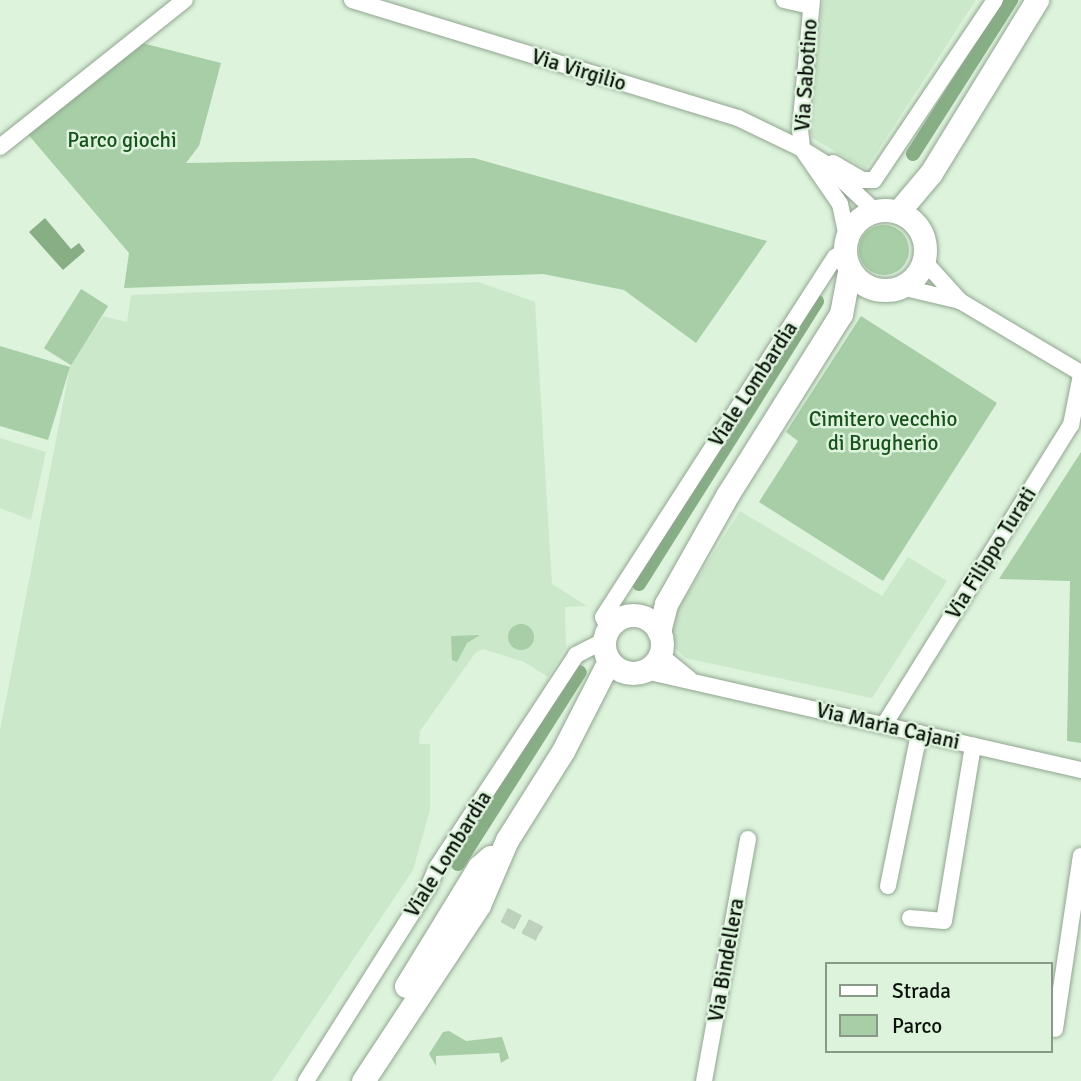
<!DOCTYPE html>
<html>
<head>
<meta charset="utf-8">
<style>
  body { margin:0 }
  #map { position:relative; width:1081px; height:1081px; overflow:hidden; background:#ddf3dc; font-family:Signika,sans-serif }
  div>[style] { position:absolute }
  .built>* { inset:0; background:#cce8cb }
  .green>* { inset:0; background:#a7cea6; transform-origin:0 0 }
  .round { border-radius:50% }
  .water>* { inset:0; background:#87ae85 }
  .canal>* { height:14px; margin:-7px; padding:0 7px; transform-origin:7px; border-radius:7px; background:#87ae85 }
  .street-tunnel>* { height:16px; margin-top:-8px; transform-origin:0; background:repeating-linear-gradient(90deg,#bdd1bc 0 16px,transparent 0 24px) }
  .roads { filter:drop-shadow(0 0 2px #91a590) drop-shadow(0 0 2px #91a590) }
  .street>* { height:16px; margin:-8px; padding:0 8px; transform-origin:8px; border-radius:8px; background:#fff }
  .secondary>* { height:23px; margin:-11.5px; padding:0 11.5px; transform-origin:11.5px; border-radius:11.5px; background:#fff }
  .secondary>.ring { margin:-11.5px; padding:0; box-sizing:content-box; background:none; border:23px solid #fff; border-radius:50% }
  span { translate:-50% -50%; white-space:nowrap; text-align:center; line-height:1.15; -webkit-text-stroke:5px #ddf3dc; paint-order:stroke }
  .street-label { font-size:21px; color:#0a110a }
  .park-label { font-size:21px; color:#18511b }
  .legend { position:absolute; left:825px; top:962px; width:228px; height:91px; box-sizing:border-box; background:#ddf3dc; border:2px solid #899988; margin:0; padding:9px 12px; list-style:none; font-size:21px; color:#0a110a }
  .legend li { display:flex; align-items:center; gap:14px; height:35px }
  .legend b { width:35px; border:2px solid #899988 }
</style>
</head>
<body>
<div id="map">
  <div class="built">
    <i style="clip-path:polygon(823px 0,976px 0,866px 169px,812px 138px,809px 122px)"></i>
    <i style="clip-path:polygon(479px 282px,535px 302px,552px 584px,587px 606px,565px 607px,566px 647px,548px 677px,524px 662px,483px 649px,476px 652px,420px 731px,419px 744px,430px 744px,430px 810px,413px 870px,272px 1081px,0 1081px,0 731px,70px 367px,75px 358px,103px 316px,127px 322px,131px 295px)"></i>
    <i style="clip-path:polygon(0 438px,46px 452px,31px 520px,0 508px)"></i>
    <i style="clip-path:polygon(740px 511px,882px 596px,908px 557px,947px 581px,872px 698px,685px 658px,667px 639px,674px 615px)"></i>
  </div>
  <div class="green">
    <i style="clip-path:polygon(138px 42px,221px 63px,199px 146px,186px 163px,474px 158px,767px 241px,696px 343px,624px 290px,543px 274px,124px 288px,129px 253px,26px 132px)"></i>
    <i class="round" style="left:859px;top:225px;width:50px;height:50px"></i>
    <i style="left:81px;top:289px;width:32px;height:70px;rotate:32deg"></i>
    <i style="clip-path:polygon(861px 316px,997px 403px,883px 581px,759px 502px,798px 441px,786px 432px)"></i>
    <i style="clip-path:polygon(0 346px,70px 367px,48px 440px,0 426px)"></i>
    <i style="clip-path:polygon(1081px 452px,1081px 743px,1067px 741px,1070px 581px,999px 579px)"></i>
    <i class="round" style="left:508px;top:624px;width:26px;height:26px"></i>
    <i style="clip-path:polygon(480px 635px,467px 643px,457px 662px,452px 660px,451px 636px)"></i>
    <i style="clip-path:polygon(449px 1031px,466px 1041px,502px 1037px,509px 1058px,501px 1063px,499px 1053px,436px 1056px,436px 1066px,429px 1054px,443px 1032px)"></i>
  </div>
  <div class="water">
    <i style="clip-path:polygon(45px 218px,71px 249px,79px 243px,85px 251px,63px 270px,29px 232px)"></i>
  </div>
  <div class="canal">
    <i style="left:913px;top:154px;width:183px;rotate:-57.5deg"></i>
    <i style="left:639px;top:584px;width:334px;rotate:-57.8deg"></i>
    <i style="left:458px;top:864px;width:227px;rotate:-57.6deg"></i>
  </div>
  <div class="street-tunnel">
    <i style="left:504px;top:915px;width:45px;rotate:27.7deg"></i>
  </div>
  <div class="roads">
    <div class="street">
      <i style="left:352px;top:0;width:404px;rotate:17deg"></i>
      <i style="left:738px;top:118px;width:71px;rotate:25.8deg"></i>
      <i style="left:802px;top:149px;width:26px;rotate:32deg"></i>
      <i style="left:824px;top:163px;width:70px;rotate:43.3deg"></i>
      <i style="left:784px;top:0;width:28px;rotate:13deg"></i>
      <i style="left:812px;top:0;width:130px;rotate:95.3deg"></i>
      <i style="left:800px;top:129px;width:20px;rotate:84deg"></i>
      <i style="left:802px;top:149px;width:67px;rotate:55.4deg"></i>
      <i style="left:840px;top:204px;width:33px;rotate:78deg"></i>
      <i style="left:0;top:147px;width:236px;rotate:-38.5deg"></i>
      <i style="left:833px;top:163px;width:34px;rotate:30deg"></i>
      <i style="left:862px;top:180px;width:12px"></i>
      <i style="left:874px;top:180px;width:217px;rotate:-56.1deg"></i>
      <i style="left:924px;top:261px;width:54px;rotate:48deg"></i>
      <i style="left:901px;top:287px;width:61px;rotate:13.3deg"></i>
      <i style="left:960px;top:301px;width:141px;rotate:30.8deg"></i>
      <i style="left:608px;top:628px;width:12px;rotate:-114deg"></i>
      <i style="left:603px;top:617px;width:428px;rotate:-57.2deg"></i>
      <i style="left:835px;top:257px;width:12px;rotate:-31deg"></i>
      <i style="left:660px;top:655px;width:38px;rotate:39deg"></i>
      <i style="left:645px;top:671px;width:447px;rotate:12.8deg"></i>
      <i style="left:884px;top:725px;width:354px;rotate:-58.1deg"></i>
      <i style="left:1071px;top:425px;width:51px;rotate:-78.7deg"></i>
      <i style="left:888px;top:886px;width:156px;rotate:-78.5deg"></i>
      <i style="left:910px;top:918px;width:34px;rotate:5deg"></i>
      <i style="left:944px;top:921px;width:178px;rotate:-80.6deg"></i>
      <i style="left:1055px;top:1029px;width:175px;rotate:-81.5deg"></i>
      <i style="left:306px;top:1081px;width:228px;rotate:-57.7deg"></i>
      <i style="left:428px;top:888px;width:23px;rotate:-67deg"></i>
      <i style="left:437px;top:867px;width:254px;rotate:-56.7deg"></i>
      <i style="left:576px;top:655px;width:31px;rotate:-27deg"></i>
      <i style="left:704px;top:1081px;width:246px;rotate:-79.7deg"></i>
    </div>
    <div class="secondary">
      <i class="ring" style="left:845px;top:210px;width:57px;height:57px"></i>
      <i style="left:898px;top:212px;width:51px;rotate:-49.8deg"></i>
      <i style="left:931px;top:173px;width:203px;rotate:-58.5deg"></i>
      <i class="ring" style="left:604px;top:615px;width:35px;height:35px"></i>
      <i style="left:659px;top:632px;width:29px;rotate:-76deg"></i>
      <i style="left:666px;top:604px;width:126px;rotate:-60.6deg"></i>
      <i style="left:728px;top:494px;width:213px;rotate:-57.9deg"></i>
      <i style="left:841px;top:314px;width:43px;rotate:-79.2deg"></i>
      <i style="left:406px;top:986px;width:140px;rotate:-58.5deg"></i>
      <i style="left:479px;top:867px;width:15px;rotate:-42deg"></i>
      <i style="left:363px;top:1081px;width:211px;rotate:-56.6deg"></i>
      <i style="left:479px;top:905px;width:71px;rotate:-66.7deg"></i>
      <i style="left:507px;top:840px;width:105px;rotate:-57.8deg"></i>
      <i style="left:563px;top:751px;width:101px;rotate:-62.9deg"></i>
    </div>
  </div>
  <div class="street-label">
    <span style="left:579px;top:70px;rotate:17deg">Via Virgilio</span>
    <span style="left:806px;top:75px;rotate:-86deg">Via Sabotino</span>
    <span style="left:753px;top:384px;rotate:-57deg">Viale Lombardia</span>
    <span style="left:991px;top:553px;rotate:-58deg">Via Filippo Turati</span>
    <span style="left:888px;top:726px;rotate:13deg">Via Maria Cajani</span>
    <span style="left:448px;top:854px;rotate:-58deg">Viale Lombardia</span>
    <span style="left:726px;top:960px;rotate:-80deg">Via Bindellera</span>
  </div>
  <div class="park-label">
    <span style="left:122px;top:140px">Parco giochi</span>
    <span style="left:883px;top:431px">Cimitero vecchio<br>di Brugherio</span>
  </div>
  <ul class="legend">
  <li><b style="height:9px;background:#fff"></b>Strada</li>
  <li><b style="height:19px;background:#a7cea6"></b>Parco</li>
  </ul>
</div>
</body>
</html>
